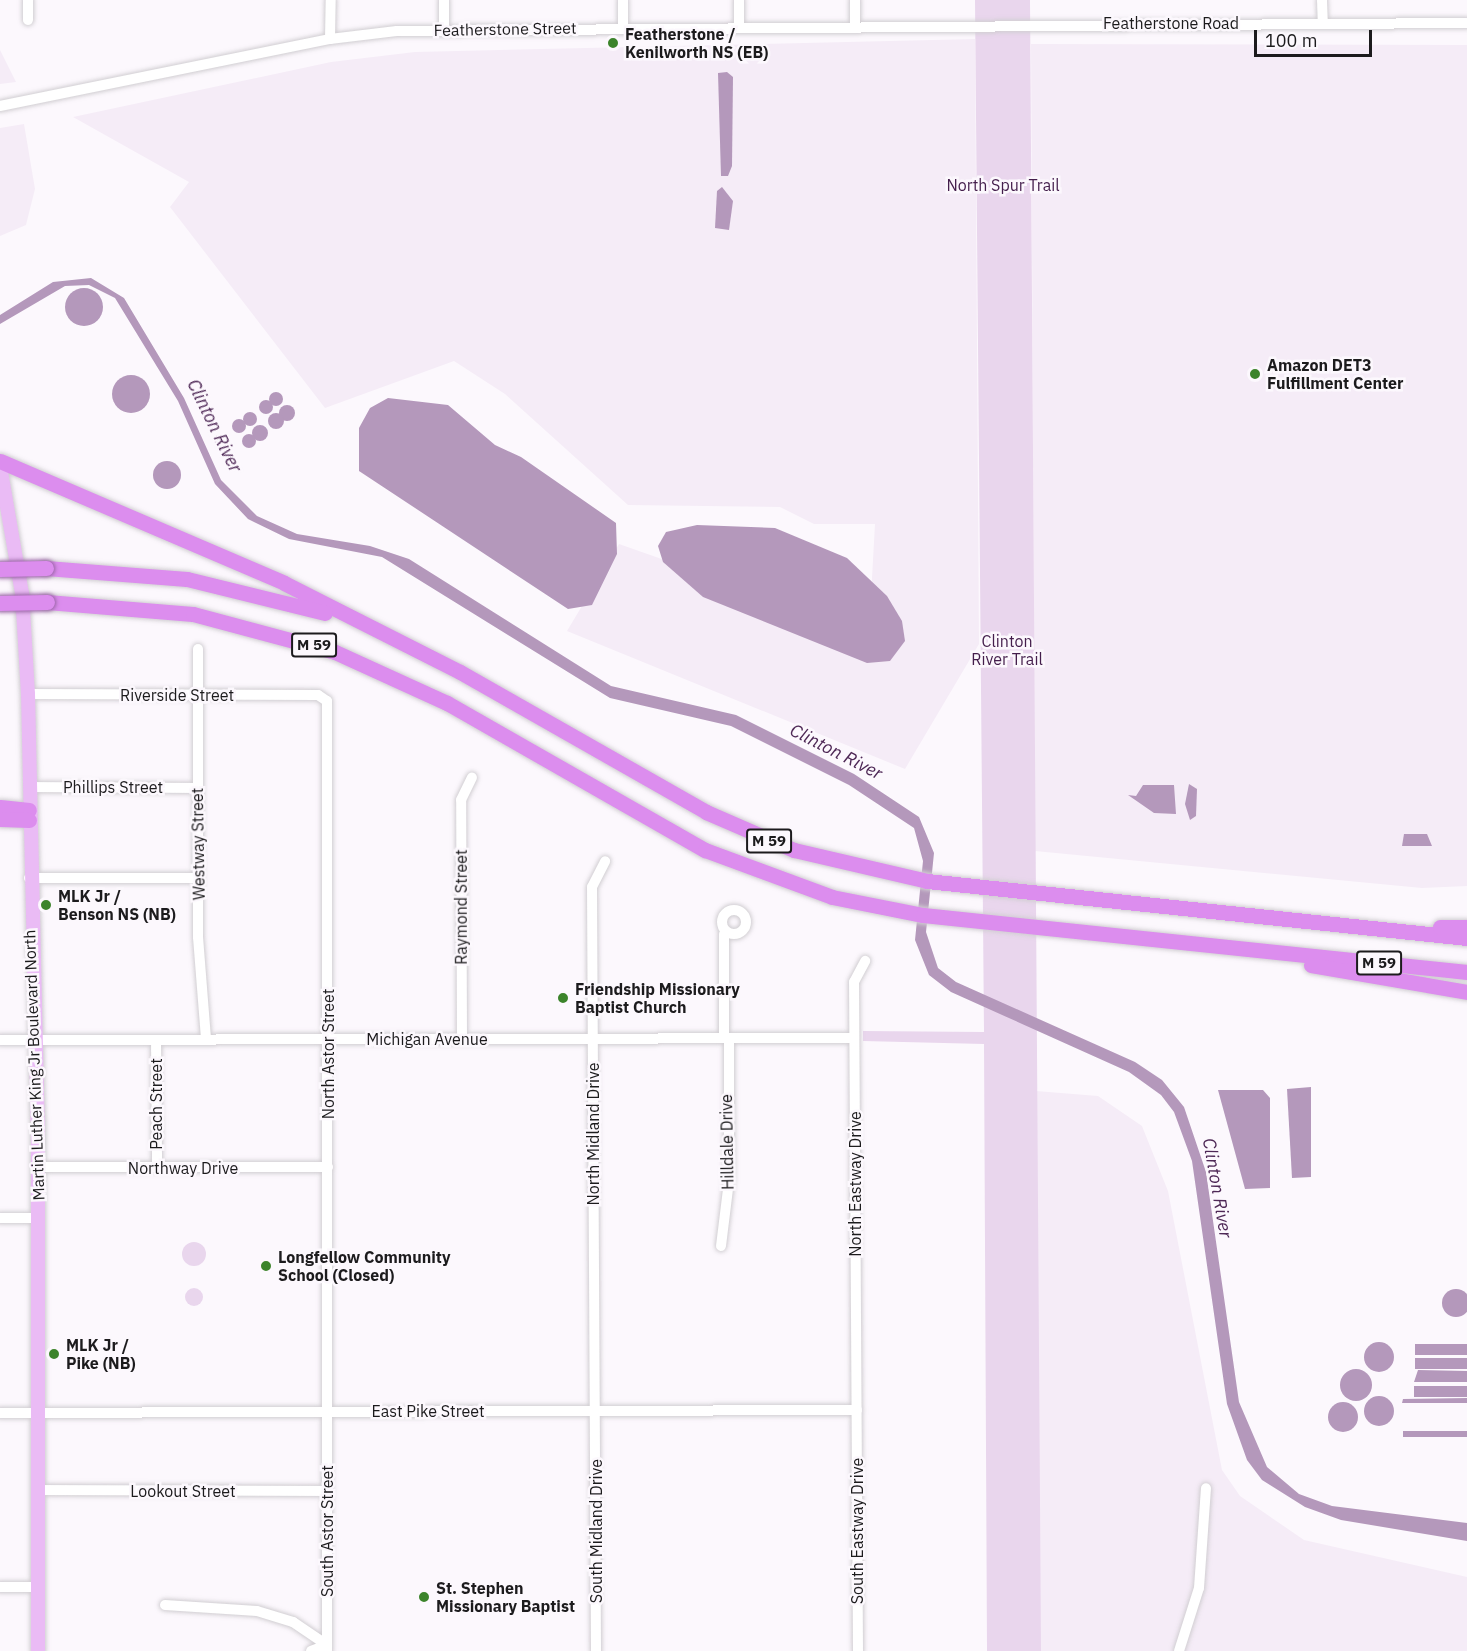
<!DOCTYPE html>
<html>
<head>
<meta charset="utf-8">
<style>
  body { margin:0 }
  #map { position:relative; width:1467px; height:1651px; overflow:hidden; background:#fcf8fd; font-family:"IBM Plex Sans",sans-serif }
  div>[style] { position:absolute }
  .built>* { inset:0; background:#f5ecf7 }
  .green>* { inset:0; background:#e9d6ed }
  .round { border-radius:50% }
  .water>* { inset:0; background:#b498bb; transform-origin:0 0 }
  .roads { filter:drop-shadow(0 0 2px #d1ced2) drop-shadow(0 0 2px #d1ced2) }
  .minor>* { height:10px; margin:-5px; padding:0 5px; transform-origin:5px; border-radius:5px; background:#fff }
  .minor>.ring { margin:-5px; padding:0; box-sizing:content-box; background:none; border:10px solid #fff; border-radius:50% }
  .major>* { height:14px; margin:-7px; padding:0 7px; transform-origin:7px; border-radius:7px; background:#eabbf5 }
  .highway>* { height:15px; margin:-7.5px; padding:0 7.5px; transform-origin:7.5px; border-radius:7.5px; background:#dc8dee }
  .bridges { filter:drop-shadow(0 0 2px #9965a5) drop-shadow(0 0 2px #9965a5) }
  .highway-bridge>* { height:15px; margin:-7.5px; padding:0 7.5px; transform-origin:7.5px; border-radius:7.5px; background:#dc8dee }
  .dots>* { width:16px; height:16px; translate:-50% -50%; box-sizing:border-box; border:3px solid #fcf8fd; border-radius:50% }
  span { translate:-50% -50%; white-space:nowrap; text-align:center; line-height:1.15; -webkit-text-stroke:5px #fcf8fd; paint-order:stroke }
  .shield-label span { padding:2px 4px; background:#fcf8fd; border:2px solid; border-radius:4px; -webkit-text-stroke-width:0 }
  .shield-label { font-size:15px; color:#1c1b1d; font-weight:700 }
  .street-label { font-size:16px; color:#1c1b1d }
  .poi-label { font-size:16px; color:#1c1b1d; font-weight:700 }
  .left { translate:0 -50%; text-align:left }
  .park-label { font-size:16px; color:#441e4c }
  .water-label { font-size:18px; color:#4e2856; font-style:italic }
  .scale { position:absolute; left:1254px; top:30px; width:118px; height:27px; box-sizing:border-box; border:3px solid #1c1b1d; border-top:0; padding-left:8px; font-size:18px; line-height:21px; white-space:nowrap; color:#1c1b1d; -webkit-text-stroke:4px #fcf8fd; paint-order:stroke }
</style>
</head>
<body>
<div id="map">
  <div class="built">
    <i style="clip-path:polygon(975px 39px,979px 644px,905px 769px,567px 631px,619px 544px,869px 632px,875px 524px,814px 524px,780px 507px,628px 505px,505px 394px,454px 361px,325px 408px,170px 207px,189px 182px,73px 117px,331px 62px,415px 52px)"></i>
    <i style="clip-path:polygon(1031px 44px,1467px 45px,1467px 886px,1422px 888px,1035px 851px)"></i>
    <i style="clip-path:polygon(0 48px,0 50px,16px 82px,0 84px)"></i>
    <i style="clip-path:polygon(24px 124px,35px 189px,26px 225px,0 236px,0 128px)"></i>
    <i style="clip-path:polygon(1036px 1091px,1098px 1096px,1142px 1126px,1168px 1191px,1222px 1470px,1240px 1496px,1304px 1540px,1467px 1577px,1467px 1651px,1039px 1651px)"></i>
  </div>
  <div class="green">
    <i style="clip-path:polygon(975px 0,1030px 0,1041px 1651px,987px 1651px,984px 1044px,863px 1041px,863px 1031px,984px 1032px)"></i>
    <i class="round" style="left:182px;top:1242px;width:24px;height:24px"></i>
    <i class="round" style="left:185px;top:1288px;width:18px;height:18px"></i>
  </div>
  <div class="water">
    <i style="clip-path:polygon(727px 72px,733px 77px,732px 166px,728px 176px,721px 176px,718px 73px)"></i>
    <i style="clip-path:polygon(722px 187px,733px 201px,729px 230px,715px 228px,717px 191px)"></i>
    <i style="clip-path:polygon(91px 278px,124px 298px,184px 398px,221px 480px,257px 516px,297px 534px,370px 546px,409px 559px,611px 686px,736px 715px,854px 774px,919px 817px,934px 853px,926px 932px,938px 968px,956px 982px,1135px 1062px,1162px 1080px,1184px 1107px,1206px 1172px,1239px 1402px,1267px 1467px,1299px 1494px,1332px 1506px,1467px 1523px,1467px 1541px,1341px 1520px,1305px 1507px,1262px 1480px,1247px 1460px,1227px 1404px,1192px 1161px,1174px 1112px,1161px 1095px,1129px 1072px,951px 992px,929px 975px,915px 940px,923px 861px,914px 828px,849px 785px,731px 726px,610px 698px,382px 557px,289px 539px,248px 519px,215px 484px,178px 401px,115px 298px,89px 285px,65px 286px,0 324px,0 315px,53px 282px)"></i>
    <i class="round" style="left:65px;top:288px;width:38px;height:38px"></i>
    <i class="round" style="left:112px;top:375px;width:38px;height:38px"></i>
    <i class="round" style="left:269px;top:392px;width:14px;height:14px"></i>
    <i style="clip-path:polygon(388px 398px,448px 405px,495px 445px,521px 457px,616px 523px,617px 554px,592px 605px,568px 609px,359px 471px,359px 428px,370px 408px)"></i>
    <i class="round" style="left:259px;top:400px;width:14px;height:14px"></i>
    <i class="round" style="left:279px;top:405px;width:16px;height:16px"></i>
    <i class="round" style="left:243px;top:412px;width:14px;height:14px"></i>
    <i class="round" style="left:268px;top:413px;width:16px;height:16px"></i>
    <i class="round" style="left:232px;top:419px;width:14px;height:14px"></i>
    <i class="round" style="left:252px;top:425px;width:16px;height:16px"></i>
    <i class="round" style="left:242px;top:434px;width:14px;height:14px"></i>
    <i style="left:217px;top:435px;width:29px;height:6px;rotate:54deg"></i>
    <i class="round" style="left:153px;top:461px;width:28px;height:28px"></i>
    <i style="clip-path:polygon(697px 525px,775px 528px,847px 558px,887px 596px,902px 621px,905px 641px,890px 661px,867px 663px,703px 597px,663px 562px,658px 546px,666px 532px)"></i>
    <i style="clip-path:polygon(1189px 784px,1197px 789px,1196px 816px,1190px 820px,1185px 804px)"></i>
    <i style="clip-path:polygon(1143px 785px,1174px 785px,1176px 814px,1154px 813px,1128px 795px,1136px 796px)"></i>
    <i style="clip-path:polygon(1404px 834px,1427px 834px,1432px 846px,1402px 846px)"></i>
    <i style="clip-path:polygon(1311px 1087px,1311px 1177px,1292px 1178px,1287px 1089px)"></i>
    <i style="clip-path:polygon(1218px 1090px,1263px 1090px,1270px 1098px,1270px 1188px,1245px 1189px)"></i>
    <i class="round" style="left:1442px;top:1289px;width:28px;height:28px"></i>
    <i class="round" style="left:1364px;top:1342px;width:30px;height:30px"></i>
    <i style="left:1415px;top:1344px;width:52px;height:11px"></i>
    <i style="left:1467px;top:1358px;width:11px;height:52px;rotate:90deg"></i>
    <i class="round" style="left:1340px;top:1369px;width:32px;height:32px"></i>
    <i style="clip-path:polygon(1418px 1370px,1467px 1371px,1467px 1382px,1414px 1382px)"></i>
    <i style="left:1414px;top:1386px;width:53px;height:11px"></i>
    <i class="round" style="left:1364px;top:1396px;width:30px;height:30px"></i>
    <i style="clip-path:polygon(1467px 1398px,1467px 1403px,1402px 1403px,1403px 1399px)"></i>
    <i class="round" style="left:1328px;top:1402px;width:30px;height:30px"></i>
    <i style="left:1467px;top:1431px;width:6px;height:64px;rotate:90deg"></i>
  </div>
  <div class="roads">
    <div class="minor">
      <i style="left:1322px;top:0;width:23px;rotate:88deg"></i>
      <i style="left:28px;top:20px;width:20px;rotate:-90deg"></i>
      <i style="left:855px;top:24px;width:24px;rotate:-90deg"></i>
      <i style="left:739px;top:26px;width:26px;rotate:-90deg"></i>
      <i style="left:623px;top:27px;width:27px;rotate:-90deg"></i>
      <i style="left:444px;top:30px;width:30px;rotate:-90deg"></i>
      <i style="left:330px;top:39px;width:39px;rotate:-89deg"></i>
      <i style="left:0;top:106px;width:337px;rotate:-11.5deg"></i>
      <i style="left:330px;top:39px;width:67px;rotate:-6.8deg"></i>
      <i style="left:397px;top:31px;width:1070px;rotate:-0.43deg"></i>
      <i style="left:198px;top:649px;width:288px;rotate:90deg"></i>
      <i style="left:198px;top:937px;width:102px;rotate:85.5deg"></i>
      <i style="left:28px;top:694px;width:290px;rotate:0.2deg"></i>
      <i style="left:318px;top:695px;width:11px;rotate:34deg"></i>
      <i style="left:327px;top:701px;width:950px;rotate:90deg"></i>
      <i style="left:29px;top:787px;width:168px;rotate:0.3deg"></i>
      <i style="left:29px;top:878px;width:169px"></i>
      <i class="ring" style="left:722px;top:910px;width:14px;height:14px"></i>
      <i style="left:724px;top:934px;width:104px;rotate:90deg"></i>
      <i style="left:462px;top:1039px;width:239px;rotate:-90.2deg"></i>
      <i style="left:461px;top:800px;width:25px;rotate:-64deg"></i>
      <i style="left:0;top:1040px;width:854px;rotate:-0.13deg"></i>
      <i style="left:156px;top:1040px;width:127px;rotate:89.5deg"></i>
      <i style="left:38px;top:1167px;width:290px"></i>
      <i style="left:0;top:1218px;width:38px"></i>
      <i style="left:721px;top:1246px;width:65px;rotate:-83deg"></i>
      <i style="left:729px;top:1181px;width:143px;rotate:-90deg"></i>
      <i style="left:0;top:1413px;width:857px;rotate:-0.2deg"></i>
      <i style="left:38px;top:1490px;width:290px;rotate:0.2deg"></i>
      <i style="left:0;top:1587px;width:38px"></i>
      <i style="left:165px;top:1605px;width:92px;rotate:3.7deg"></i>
      <i style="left:257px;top:1611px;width:38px;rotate:17deg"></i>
      <i style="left:293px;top:1622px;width:41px;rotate:34.1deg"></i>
      <i style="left:311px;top:1651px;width:17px;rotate:-21deg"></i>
      <i style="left:596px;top:1651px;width:764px;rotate:-90.3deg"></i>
      <i style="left:592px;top:887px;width:29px;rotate:-63deg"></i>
      <i style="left:858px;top:1651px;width:669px;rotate:-90.34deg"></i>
      <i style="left:854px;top:982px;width:24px;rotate:-62deg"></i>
      <i style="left:1179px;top:1651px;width:66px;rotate:-72.4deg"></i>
      <i style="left:1199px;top:1588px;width:100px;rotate:-86deg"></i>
    </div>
    <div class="major">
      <i style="left:0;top:466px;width:129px;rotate:80.2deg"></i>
      <i style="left:22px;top:593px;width:101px;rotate:86.6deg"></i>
      <i style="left:28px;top:694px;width:427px;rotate:88.7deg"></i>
      <i style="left:38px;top:1121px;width:530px;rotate:90deg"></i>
    </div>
    <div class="highway">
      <i style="left:0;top:461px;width:309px;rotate:23.2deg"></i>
      <i style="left:284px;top:583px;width:197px;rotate:26.8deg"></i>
      <i style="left:460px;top:672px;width:283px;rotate:29.6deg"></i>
      <i style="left:706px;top:812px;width:96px;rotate:23.4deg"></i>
      <i style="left:794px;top:850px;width:137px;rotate:13.1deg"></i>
      <i style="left:927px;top:881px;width:543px;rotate:6.03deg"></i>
      <i style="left:46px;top:568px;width:141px;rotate:4.5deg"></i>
      <i style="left:187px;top:579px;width:142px;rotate:13.8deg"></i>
      <i style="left:47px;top:602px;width:146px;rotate:4.7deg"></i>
      <i style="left:193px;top:614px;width:147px;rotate:15deg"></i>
      <i style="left:335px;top:652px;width:123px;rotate:24.5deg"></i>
      <i style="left:447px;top:703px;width:297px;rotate:29.7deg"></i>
      <i style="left:705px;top:850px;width:135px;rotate:20.3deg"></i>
      <i style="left:832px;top:897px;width:93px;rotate:11.2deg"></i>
      <i style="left:923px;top:915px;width:547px;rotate:5.98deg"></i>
      <i style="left:0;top:807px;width:29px;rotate:6deg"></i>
      <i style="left:0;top:819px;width:29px;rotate:2deg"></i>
      <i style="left:1440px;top:927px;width:27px"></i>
      <i style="left:1311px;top:965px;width:158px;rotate:9.8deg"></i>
    </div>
  </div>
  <div class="bridges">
    <div class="highway-bridge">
      <i style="left:0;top:569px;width:46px;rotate:-1.2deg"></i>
      <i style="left:0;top:603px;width:47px;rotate:-1.2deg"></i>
    </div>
  </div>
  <div class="dots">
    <i style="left:613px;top:43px;background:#3c842b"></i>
    <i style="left:1255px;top:374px;background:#3c842b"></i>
    <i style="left:46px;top:905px;background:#3c842b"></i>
    <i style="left:563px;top:998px;background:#3c842b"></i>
    <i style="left:266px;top:1266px;background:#3c842b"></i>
    <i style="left:54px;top:1354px;background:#3c842b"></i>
    <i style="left:424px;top:1597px;background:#3c842b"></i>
  </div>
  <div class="shield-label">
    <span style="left:314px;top:645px">M 59</span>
    <span style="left:769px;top:841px">M 59</span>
    <span style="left:1379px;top:963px">M 59</span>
  </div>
  <div class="street-label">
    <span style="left:1171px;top:23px">Featherstone Road</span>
    <span style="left:505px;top:29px;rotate:-1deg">Featherstone Street</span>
    <span style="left:177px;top:695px">Riverside Street</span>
    <span style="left:113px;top:787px">Phillips Street</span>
    <span style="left:198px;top:844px;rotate:-91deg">Westway Street</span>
    <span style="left:461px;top:907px;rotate:-90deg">Raymond Street</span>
    <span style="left:427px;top:1039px">Michigan Avenue</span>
    <span style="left:328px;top:1054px;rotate:-90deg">North Astor Street</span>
    <span style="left:34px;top:1065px;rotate:-92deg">Martin Luther King Jr Boulevard North</span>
    <span style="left:156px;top:1104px;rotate:-90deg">Peach Street</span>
    <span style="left:593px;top:1134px;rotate:-90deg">North Midland Drive</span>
    <span style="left:727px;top:1142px;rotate:-91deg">Hilldale Drive</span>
    <span style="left:183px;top:1168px">Northway Drive</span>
    <span style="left:855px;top:1184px;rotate:-90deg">North Eastway Drive</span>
    <span style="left:428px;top:1411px">East Pike Street</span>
    <span style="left:183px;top:1491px">Lookout Street</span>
    <span style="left:327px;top:1531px;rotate:-90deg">South Astor Street</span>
    <span style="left:596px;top:1531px;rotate:-90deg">South Midland Drive</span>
    <span style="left:857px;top:1531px;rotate:-90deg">South Eastway Drive</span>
  </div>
  <div class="poi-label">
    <span class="left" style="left:625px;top:43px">Featherstone /<br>Kenilworth NS (EB)</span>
    <span class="left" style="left:1267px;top:374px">Amazon DET3<br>Fulfillment Center</span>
    <span class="left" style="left:58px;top:905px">MLK Jr /<br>Benson NS (NB)</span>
    <span class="left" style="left:575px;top:998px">Friendship Missionary<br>Baptist Church</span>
    <span class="left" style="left:278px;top:1266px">Longfellow Community<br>School (Closed)</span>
    <span class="left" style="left:66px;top:1354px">MLK Jr /<br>Pike (NB)</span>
    <span class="left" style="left:436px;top:1597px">St. Stephen<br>Missionary Baptist</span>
  </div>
  <div class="park-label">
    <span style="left:1003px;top:185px">North Spur Trail</span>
    <span style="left:1007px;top:650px">Clinton<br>River Trail</span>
  </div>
  <div class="water-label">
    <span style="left:214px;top:426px;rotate:64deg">Clinton River</span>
    <span style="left:836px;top:752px;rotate:27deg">Clinton River</span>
    <span style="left:1217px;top:1188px;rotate:80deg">Clinton River</span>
  </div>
  <div class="scale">100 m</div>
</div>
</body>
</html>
